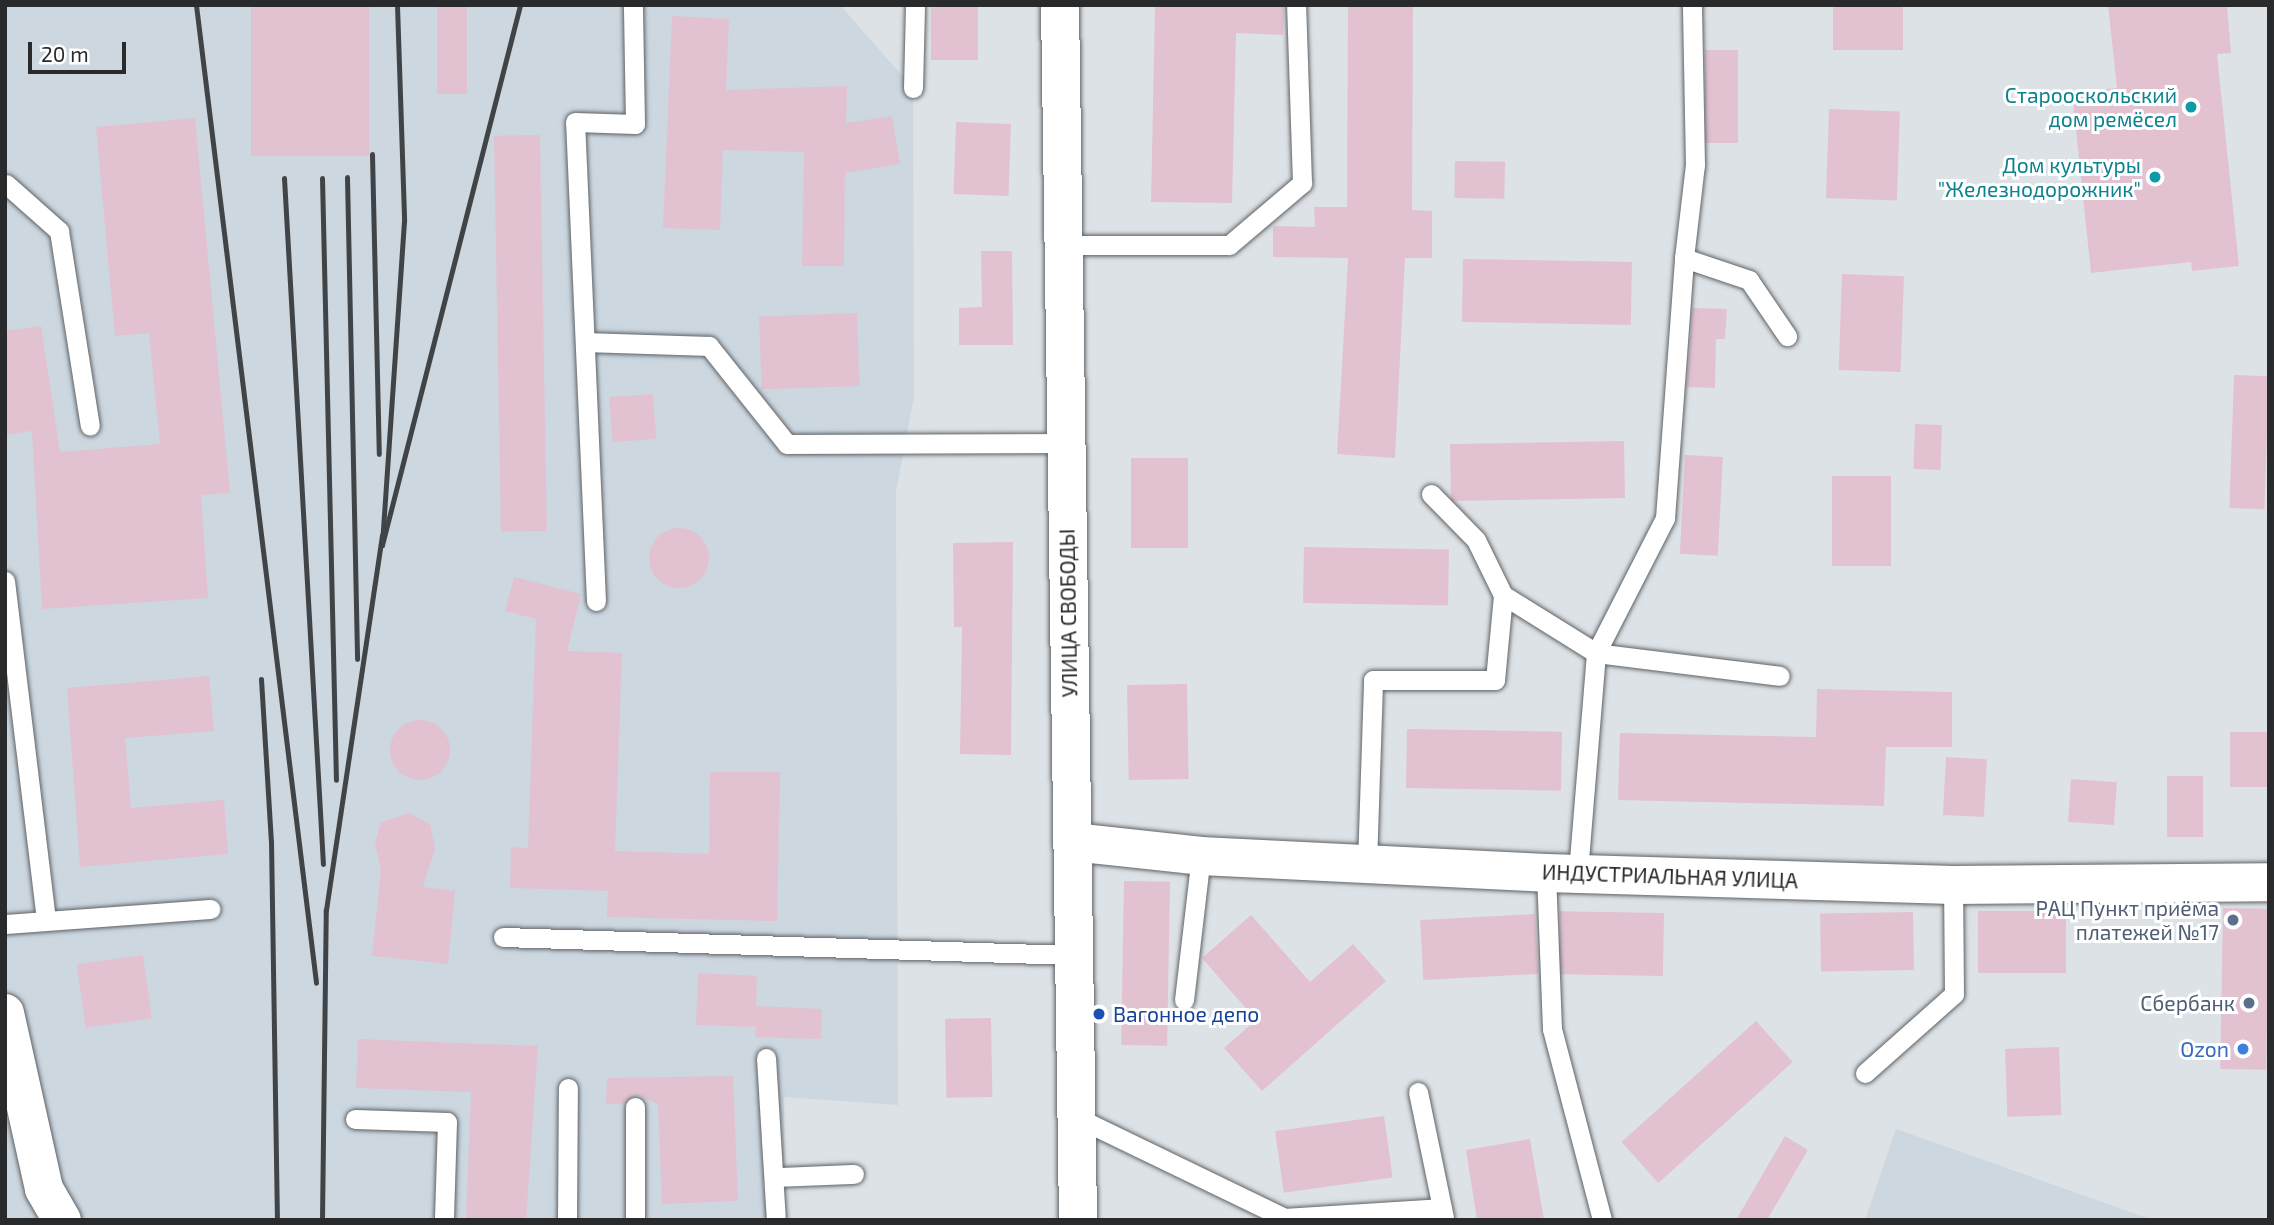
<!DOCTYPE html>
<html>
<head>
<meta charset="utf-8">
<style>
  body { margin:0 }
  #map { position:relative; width:2274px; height:1225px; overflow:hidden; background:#dde2e6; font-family:"Exo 2",sans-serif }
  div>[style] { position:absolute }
  .built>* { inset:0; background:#ccd7e0 }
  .building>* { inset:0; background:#e2c2d1; transform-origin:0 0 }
  .round { border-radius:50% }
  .roads { filter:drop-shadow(0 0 2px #5f6366) drop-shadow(0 0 2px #5f6366) }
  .lane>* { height:19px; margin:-9.5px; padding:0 9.5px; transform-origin:9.5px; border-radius:9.5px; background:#fff }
  .street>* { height:38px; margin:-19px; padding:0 19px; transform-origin:19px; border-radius:19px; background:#fff }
  .secondary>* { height:38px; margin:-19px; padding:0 19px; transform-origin:19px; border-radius:19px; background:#fff }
  .rail>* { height:5px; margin:-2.5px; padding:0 2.5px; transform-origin:2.5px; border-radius:2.5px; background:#414446 }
  .dots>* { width:19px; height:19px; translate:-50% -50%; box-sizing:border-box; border:4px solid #fff; border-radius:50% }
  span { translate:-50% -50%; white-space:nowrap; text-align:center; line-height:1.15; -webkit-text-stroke:6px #fff; paint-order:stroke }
  .culture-label { font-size:21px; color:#0d838f }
  .right { translate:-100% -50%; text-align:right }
  .street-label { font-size:21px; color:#282a2c }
  .service-label { font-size:21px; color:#4e5e75 }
  .transit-label { font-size:21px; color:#164399 }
  .left { translate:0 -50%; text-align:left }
  .shop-label { font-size:21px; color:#366cbe }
  .frame { position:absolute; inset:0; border:7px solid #282a2c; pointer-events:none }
  .scale { position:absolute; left:28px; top:42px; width:98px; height:32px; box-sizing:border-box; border:4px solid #282a2c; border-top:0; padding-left:9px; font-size:21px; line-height:24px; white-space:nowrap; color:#282a2c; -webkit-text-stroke:5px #fff; paint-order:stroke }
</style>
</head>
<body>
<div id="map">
  <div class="built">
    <i style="clip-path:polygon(5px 5px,840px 5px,913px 88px,914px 397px,896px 492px,898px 1105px,784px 1097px,785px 1220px,5px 1220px)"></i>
    <i style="clip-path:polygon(1896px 1129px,2153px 1220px,1865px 1220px)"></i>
  </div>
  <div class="building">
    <i style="left:251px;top:5px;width:118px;height:151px"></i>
    <i style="left:437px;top:5px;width:30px;height:89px"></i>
    <i style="left:931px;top:5px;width:47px;height:55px"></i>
    <i style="clip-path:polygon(1155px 5px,1284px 5px,1283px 35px,1236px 33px,1232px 203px,1151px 202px)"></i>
    <i style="clip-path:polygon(1348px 5px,1413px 5px,1412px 210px,1432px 211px,1432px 258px,1405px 258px,1395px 458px,1337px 454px,1348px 258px,1273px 257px,1273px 226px,1315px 227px,1314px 207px,1347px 207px)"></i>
    <i style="left:1833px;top:5px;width:70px;height:45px"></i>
    <i style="clip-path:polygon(2108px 5px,2227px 5px,2231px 53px,2217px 54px,2239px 266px,2192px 271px,2191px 262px,2091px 273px,2072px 92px,2117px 88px)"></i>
    <i style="clip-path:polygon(672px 16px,729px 19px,726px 90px,847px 86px,846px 123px,892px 116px,900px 164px,845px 173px,844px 266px,802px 266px,804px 152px,723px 150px,720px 230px,663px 228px)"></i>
    <i style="left:1705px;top:50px;width:33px;height:93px"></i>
    <i style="left:1829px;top:109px;width:71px;height:89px;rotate:2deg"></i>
    <i style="clip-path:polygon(195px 118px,230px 493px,201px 495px,208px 598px,42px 609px,32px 431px,5px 435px,5px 331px,41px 326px,60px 452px,160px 444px,149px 333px,115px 336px,96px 127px)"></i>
    <i style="left:956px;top:122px;width:55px;height:72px;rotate:2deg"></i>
    <i style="left:540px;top:135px;width:396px;height:46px;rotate:89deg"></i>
    <i style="left:1455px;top:161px;width:50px;height:37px;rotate:1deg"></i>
    <i style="clip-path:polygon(981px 251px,1012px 251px,1013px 345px,959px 345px,959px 308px,982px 307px)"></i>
    <i style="left:1463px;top:259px;width:169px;height:63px;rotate:1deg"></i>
    <i style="left:1842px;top:274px;width:62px;height:96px;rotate:2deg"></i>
    <i style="clip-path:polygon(1693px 308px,1727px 309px,1725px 339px,1716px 339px,1715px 388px,1687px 387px)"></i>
    <i style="left:857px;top:313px;width:73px;height:98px;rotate:88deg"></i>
    <i style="left:2234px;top:375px;width:35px;height:133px;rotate:2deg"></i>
    <i style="left:653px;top:394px;width:45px;height:44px;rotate:86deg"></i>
    <i style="left:1915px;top:424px;width:27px;height:45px;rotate:2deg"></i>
    <i style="left:1624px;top:441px;width:57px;height:174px;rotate:89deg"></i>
    <i style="left:1685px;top:455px;width:38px;height:99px;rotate:3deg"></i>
    <i style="left:1131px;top:458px;width:57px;height:90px"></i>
    <i style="left:1832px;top:476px;width:59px;height:90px"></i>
    <i class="round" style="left:649px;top:528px;width:60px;height:60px"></i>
    <i style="clip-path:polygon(1013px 542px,1011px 755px,960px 754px,962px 627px,954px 627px,953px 543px)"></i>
    <i style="left:1304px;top:547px;width:145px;height:56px;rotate:1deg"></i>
    <i style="clip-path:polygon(514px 577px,581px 594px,567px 651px,622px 653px,615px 851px,709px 854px,710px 772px,780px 772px,777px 921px,607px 917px,608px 891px,510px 888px,511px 847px,528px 848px,536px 619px,505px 611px)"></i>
    <i style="clip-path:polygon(209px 676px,214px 731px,125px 738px,131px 808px,224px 800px,228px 854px,80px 867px,67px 688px)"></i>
    <i style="left:1187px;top:684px;width:95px;height:60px;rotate:89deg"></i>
    <i style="clip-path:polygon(1817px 689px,1952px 692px,1952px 747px,1886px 747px,1884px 806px,1618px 800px,1620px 733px,1816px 737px)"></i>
    <i class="round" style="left:390px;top:720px;width:60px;height:60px"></i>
    <i style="left:1407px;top:729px;width:155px;height:59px;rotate:1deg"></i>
    <i style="left:2269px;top:732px;width:55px;height:39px;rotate:90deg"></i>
    <i style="left:1946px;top:757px;width:41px;height:58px;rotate:3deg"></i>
    <i style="left:2167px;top:776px;width:36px;height:61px"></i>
    <i style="left:2071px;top:779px;width:46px;height:43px;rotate:4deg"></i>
    <i style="clip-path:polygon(409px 813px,430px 824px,435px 848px,423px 887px,455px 891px,448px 964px,372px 956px,381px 870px,375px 843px,381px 822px)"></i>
    <i style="left:1124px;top:881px;width:46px;height:164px;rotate:1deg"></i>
    <i style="left:2223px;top:908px;width:46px;height:161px;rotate:1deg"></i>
    <i style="left:2066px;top:911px;width:62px;height:88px;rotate:90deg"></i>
    <i style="left:1913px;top:912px;width:58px;height:93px;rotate:89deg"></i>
    <i style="left:1664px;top:913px;width:63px;height:104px;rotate:91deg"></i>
    <i style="left:1535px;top:914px;width:60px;height:115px;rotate:87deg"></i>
    <i style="clip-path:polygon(1251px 915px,1310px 982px,1353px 944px,1386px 981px,1262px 1091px,1224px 1048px,1256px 1020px,1202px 958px)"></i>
    <i style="left:143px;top:955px;width:64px;height:67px;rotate:82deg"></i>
    <i style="clip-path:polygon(698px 973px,757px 976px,756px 1006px,822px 1009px,821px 1039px,755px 1037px,756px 1027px,696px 1025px)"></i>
    <i style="left:991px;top:1018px;width:79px;height:46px;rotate:89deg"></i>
    <i style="left:1756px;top:1021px;width:55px;height:181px;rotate:48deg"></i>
    <i style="clip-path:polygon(358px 1039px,538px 1046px,526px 1220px,466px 1218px,471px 1092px,356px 1088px)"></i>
    <i style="left:2059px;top:1047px;width:68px;height:54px;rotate:88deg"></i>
    <i style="clip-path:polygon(733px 1076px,738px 1201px,662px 1204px,658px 1104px,636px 1095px,623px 1104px,606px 1104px,607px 1078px)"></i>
    <i style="left:1384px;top:1116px;width:62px;height:110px;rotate:82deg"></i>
    <i style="clip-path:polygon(1785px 1136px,1808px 1150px,1767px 1220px,1736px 1220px)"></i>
    <i style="clip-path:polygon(1530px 1139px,1544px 1220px,1477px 1220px,1466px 1150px)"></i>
  </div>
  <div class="roads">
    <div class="lane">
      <i style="left:913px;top:88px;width:83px;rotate:-88.6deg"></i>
      <i style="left:6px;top:184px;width:71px;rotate:41.6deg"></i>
      <i style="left:59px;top:231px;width:197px;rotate:81deg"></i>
      <i style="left:1062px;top:245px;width:167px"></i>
      <i style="left:1229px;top:245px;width:96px;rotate:-40.3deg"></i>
      <i style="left:1302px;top:183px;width:178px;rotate:-91.9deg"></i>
      <i style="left:1684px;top:258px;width:94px;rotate:-83.3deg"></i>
      <i style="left:1695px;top:165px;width:160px;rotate:-91.1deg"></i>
      <i style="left:585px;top:342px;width:124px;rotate:1.8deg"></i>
      <i style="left:709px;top:346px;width:125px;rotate:51.5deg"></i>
      <i style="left:787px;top:444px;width:277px;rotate:-0.2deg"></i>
      <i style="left:1431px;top:494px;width:64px;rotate:45.6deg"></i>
      <i style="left:1476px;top:540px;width:61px;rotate:63.9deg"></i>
      <i style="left:5px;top:581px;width:342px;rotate:83.1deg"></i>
      <i style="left:596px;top:601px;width:479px;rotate:-92.5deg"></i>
      <i style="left:575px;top:122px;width:60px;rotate:1.9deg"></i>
      <i style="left:635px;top:124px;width:119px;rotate:-91deg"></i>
      <i style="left:1367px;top:864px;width:184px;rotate:-88.1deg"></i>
      <i style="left:1373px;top:680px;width:122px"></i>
      <i style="left:1495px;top:680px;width:85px;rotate:-84.6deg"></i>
      <i style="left:1503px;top:595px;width:110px;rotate:31.9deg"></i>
      <i style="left:1596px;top:653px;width:152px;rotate:-62.9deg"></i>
      <i style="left:1665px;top:518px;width:261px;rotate:-85.8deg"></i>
      <i style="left:1684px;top:258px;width:69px;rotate:18.7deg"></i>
      <i style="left:1749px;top:280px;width:68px;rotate:55.8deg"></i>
      <i style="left:1578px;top:872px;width:220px;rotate:-85.3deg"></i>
      <i style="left:1596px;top:653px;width:185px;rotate:7.1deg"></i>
      <i style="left:1546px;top:873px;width:156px;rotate:87.8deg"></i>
      <i style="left:1552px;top:1029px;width:197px;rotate:75.3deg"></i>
      <i style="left:5px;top:924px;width:206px;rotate:-4.2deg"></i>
      <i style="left:503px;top:937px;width:570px;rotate:1.81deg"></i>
      <i style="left:1184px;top:1000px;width:145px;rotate:-83.3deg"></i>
      <i style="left:766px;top:1058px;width:162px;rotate:86.5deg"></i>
      <i style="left:1865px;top:1073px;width:119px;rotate:-41.6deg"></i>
      <i style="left:1954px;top:994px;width:109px;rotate:-90.5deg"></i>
      <i style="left:1418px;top:1092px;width:129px;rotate:78.3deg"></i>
      <i style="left:1078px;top:1118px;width:230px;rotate:25.8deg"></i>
      <i style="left:1285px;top:1218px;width:157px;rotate:-3.6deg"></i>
      <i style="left:355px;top:1119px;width:92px;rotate:1.9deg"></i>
      <i style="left:447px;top:1122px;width:98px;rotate:91.8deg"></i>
      <i style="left:778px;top:1177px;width:76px;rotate:-2.3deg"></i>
      <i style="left:567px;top:1220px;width:132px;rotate:-89.6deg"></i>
      <i style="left:635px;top:1220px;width:113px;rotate:-90deg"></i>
    </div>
    <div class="street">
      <i style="left:1073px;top:842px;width:129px;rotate:6.2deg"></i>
      <i style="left:1201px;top:856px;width:345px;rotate:2.8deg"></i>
      <i style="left:1546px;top:873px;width:407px;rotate:1.7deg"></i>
      <i style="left:1953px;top:885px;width:316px;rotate:-0.5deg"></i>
      <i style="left:5px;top:1013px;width:180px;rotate:77.5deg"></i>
      <i style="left:44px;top:1189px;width:36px;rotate:60deg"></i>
    </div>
    <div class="secondary">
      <i style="left:1060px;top:5px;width:1215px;rotate:89.15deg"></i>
    </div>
  </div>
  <div class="rail">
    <i style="left:196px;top:5px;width:985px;rotate:83deg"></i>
    <i style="left:397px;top:5px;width:216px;rotate:88.1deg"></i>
    <i style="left:404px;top:221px;width:325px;rotate:93.9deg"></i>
    <i style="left:382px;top:545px;width:557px;rotate:-75.66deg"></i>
    <i style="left:372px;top:154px;width:300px;rotate:88.7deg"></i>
    <i style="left:347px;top:177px;width:482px;rotate:88.8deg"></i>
    <i style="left:284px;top:178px;width:687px;rotate:86.75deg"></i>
    <i style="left:322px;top:178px;width:602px;rotate:88.67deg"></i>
    <i style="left:261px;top:679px;width:162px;rotate:86.5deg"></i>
    <i style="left:271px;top:841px;width:379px;rotate:89.1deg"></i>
    <i style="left:322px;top:1220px;width:310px;rotate:-89.3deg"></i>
    <i style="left:326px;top:910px;width:379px;rotate:-81.5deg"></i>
  </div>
  <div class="dots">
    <i style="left:2191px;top:107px;background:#0f9aa8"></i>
    <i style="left:2155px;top:177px;background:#0f9aa8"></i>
    <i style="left:2233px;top:920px;background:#5c6f8a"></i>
    <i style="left:2249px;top:1003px;background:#5c6f8a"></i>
    <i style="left:1099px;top:1014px;background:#1a4fb4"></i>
    <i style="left:2243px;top:1049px;background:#3f7fe0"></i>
  </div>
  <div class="culture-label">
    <span class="right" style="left:2177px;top:107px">Старооскольский<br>дом ремёсел</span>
    <span class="right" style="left:2141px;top:177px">Дом культуры<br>"Железнодорожник"</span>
  </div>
  <div class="street-label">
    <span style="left:1068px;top:613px;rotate:-91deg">УЛИЦА СВОБОДЫ</span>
    <span style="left:1670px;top:876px;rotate:2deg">ИНДУСТРИАЛЬНАЯ УЛИЦА</span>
  </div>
  <div class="service-label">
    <span class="right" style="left:2219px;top:920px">РАЦ Пункт приёма<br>платежей №17</span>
    <span class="right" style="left:2235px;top:1003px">Сбербанк</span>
  </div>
  <div class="transit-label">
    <span class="left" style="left:1113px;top:1014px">Вагонное депо</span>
  </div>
  <div class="shop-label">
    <span class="right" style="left:2229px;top:1049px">Ozon</span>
  </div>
  <div class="frame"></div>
  <div class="scale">20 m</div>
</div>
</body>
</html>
